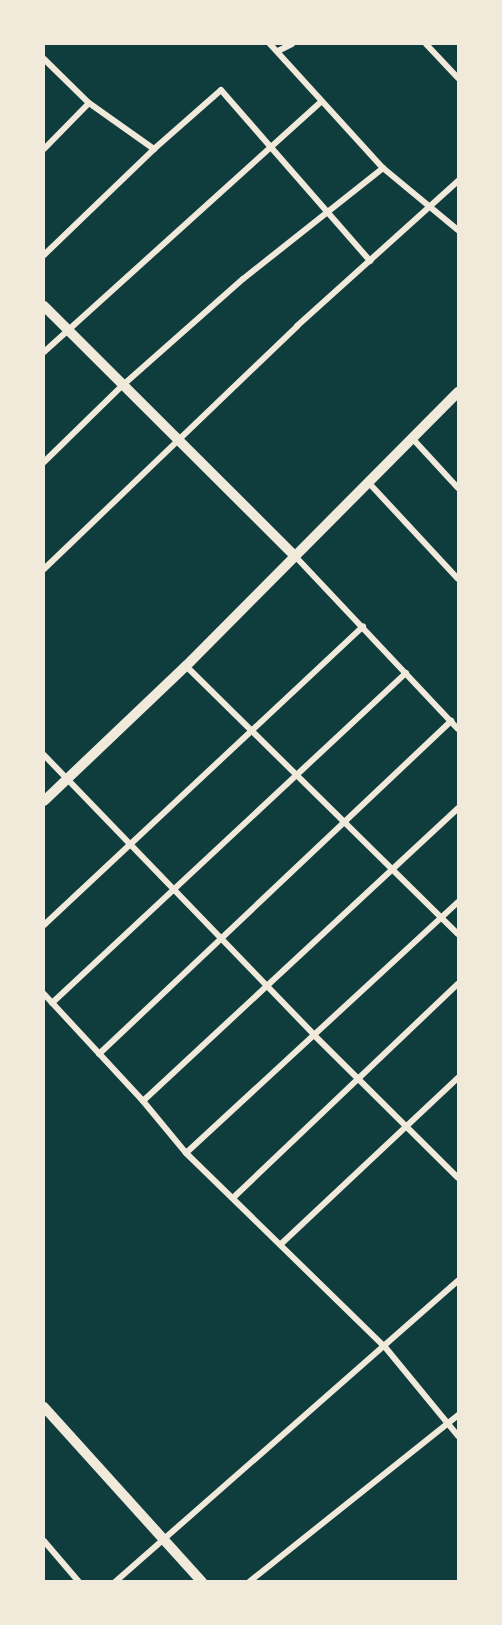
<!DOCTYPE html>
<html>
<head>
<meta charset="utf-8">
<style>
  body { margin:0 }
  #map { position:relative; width:502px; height:1625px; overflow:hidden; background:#0f3d3e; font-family:"Public Sans",sans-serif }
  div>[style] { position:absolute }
  .minor>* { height:6px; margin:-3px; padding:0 3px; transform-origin:3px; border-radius:3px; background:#f1e9da }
  .tertiary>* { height:10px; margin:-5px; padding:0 5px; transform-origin:5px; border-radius:5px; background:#f1e9da }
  span { translate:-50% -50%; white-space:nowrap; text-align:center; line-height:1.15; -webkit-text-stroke:4.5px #f1e9da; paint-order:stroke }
  .frame { position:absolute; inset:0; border:45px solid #f1e9da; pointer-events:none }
</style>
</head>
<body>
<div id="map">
  <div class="minor">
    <i style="left:270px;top:44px;width:168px;rotate:47.7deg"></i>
    <i style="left:383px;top:168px;width:97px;rotate:39.6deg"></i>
    <i style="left:426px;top:44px;width:47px;rotate:46.7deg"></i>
    <i style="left:278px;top:51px;width:16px;rotate:-27deg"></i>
    <i style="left:44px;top:59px;width:63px;rotate:44.4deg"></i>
    <i style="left:89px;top:103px;width:80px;rotate:35.3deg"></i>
    <i style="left:44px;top:149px;width:64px;rotate:-45.6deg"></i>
    <i style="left:44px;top:255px;width:153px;rotate:-43.9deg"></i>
    <i style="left:154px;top:149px;width:89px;rotate:-41.4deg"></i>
    <i style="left:221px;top:90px;width:227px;rotate:48.9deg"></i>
    <i style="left:44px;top:352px;width:373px;rotate:-42.1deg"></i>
    <i style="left:412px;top:438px;width:68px;rotate:47.4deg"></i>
    <i style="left:44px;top:462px;width:110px;rotate:-44.3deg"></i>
    <i style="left:123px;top:385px;width:160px;rotate:-41.5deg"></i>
    <i style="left:243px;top:279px;width:179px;rotate:-38.4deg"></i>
    <i style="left:368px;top:482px;width:132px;rotate:47.1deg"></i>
    <i style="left:294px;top:555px;width:239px;rotate:46.7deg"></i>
    <i style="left:44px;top:569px;width:351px;rotate:-43.8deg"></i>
    <i style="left:297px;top:326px;width:217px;rotate:-42deg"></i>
    <i style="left:186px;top:666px;width:382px;rotate:44.6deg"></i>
    <i style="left:44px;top:755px;width:388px;rotate:46deg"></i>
    <i style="left:313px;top:1034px;width:204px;rotate:44.8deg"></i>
    <i style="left:44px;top:925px;width:437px;rotate:-43.1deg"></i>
    <i style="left:44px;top:994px;width:146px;rotate:47.2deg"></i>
    <i style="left:143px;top:1101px;width:67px;rotate:50.4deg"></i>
    <i style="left:186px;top:1153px;width:278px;rotate:44.3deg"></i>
    <i style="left:385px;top:1347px;width:115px;rotate:50.6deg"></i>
    <i style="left:52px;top:1003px;width:484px;rotate:-43deg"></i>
    <i style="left:99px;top:1054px;width:485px;rotate:-43.4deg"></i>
    <i style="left:143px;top:1101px;width:430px;rotate:-42.9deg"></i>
    <i style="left:186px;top:1153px;width:370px;rotate:-42.7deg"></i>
    <i style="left:234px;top:1197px;width:309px;rotate:-43.6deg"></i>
    <i style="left:281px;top:1244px;width:243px;rotate:-43.2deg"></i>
    <i style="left:44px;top:1541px;width:54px;rotate:49.5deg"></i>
    <i style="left:115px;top:1582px;width:456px;rotate:-41.3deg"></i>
    <i style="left:249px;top:1582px;width:268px;rotate:-38.6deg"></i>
  </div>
  <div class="tertiary">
    <i style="left:44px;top:306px;width:353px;rotate:44.9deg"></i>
    <i style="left:44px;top:801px;width:196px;rotate:-43.6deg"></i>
    <i style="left:186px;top:666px;width:386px;rotate:-45.2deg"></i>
    <i style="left:44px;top:1407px;width:236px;rotate:47.9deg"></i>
  </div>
  <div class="frame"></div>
</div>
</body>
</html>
